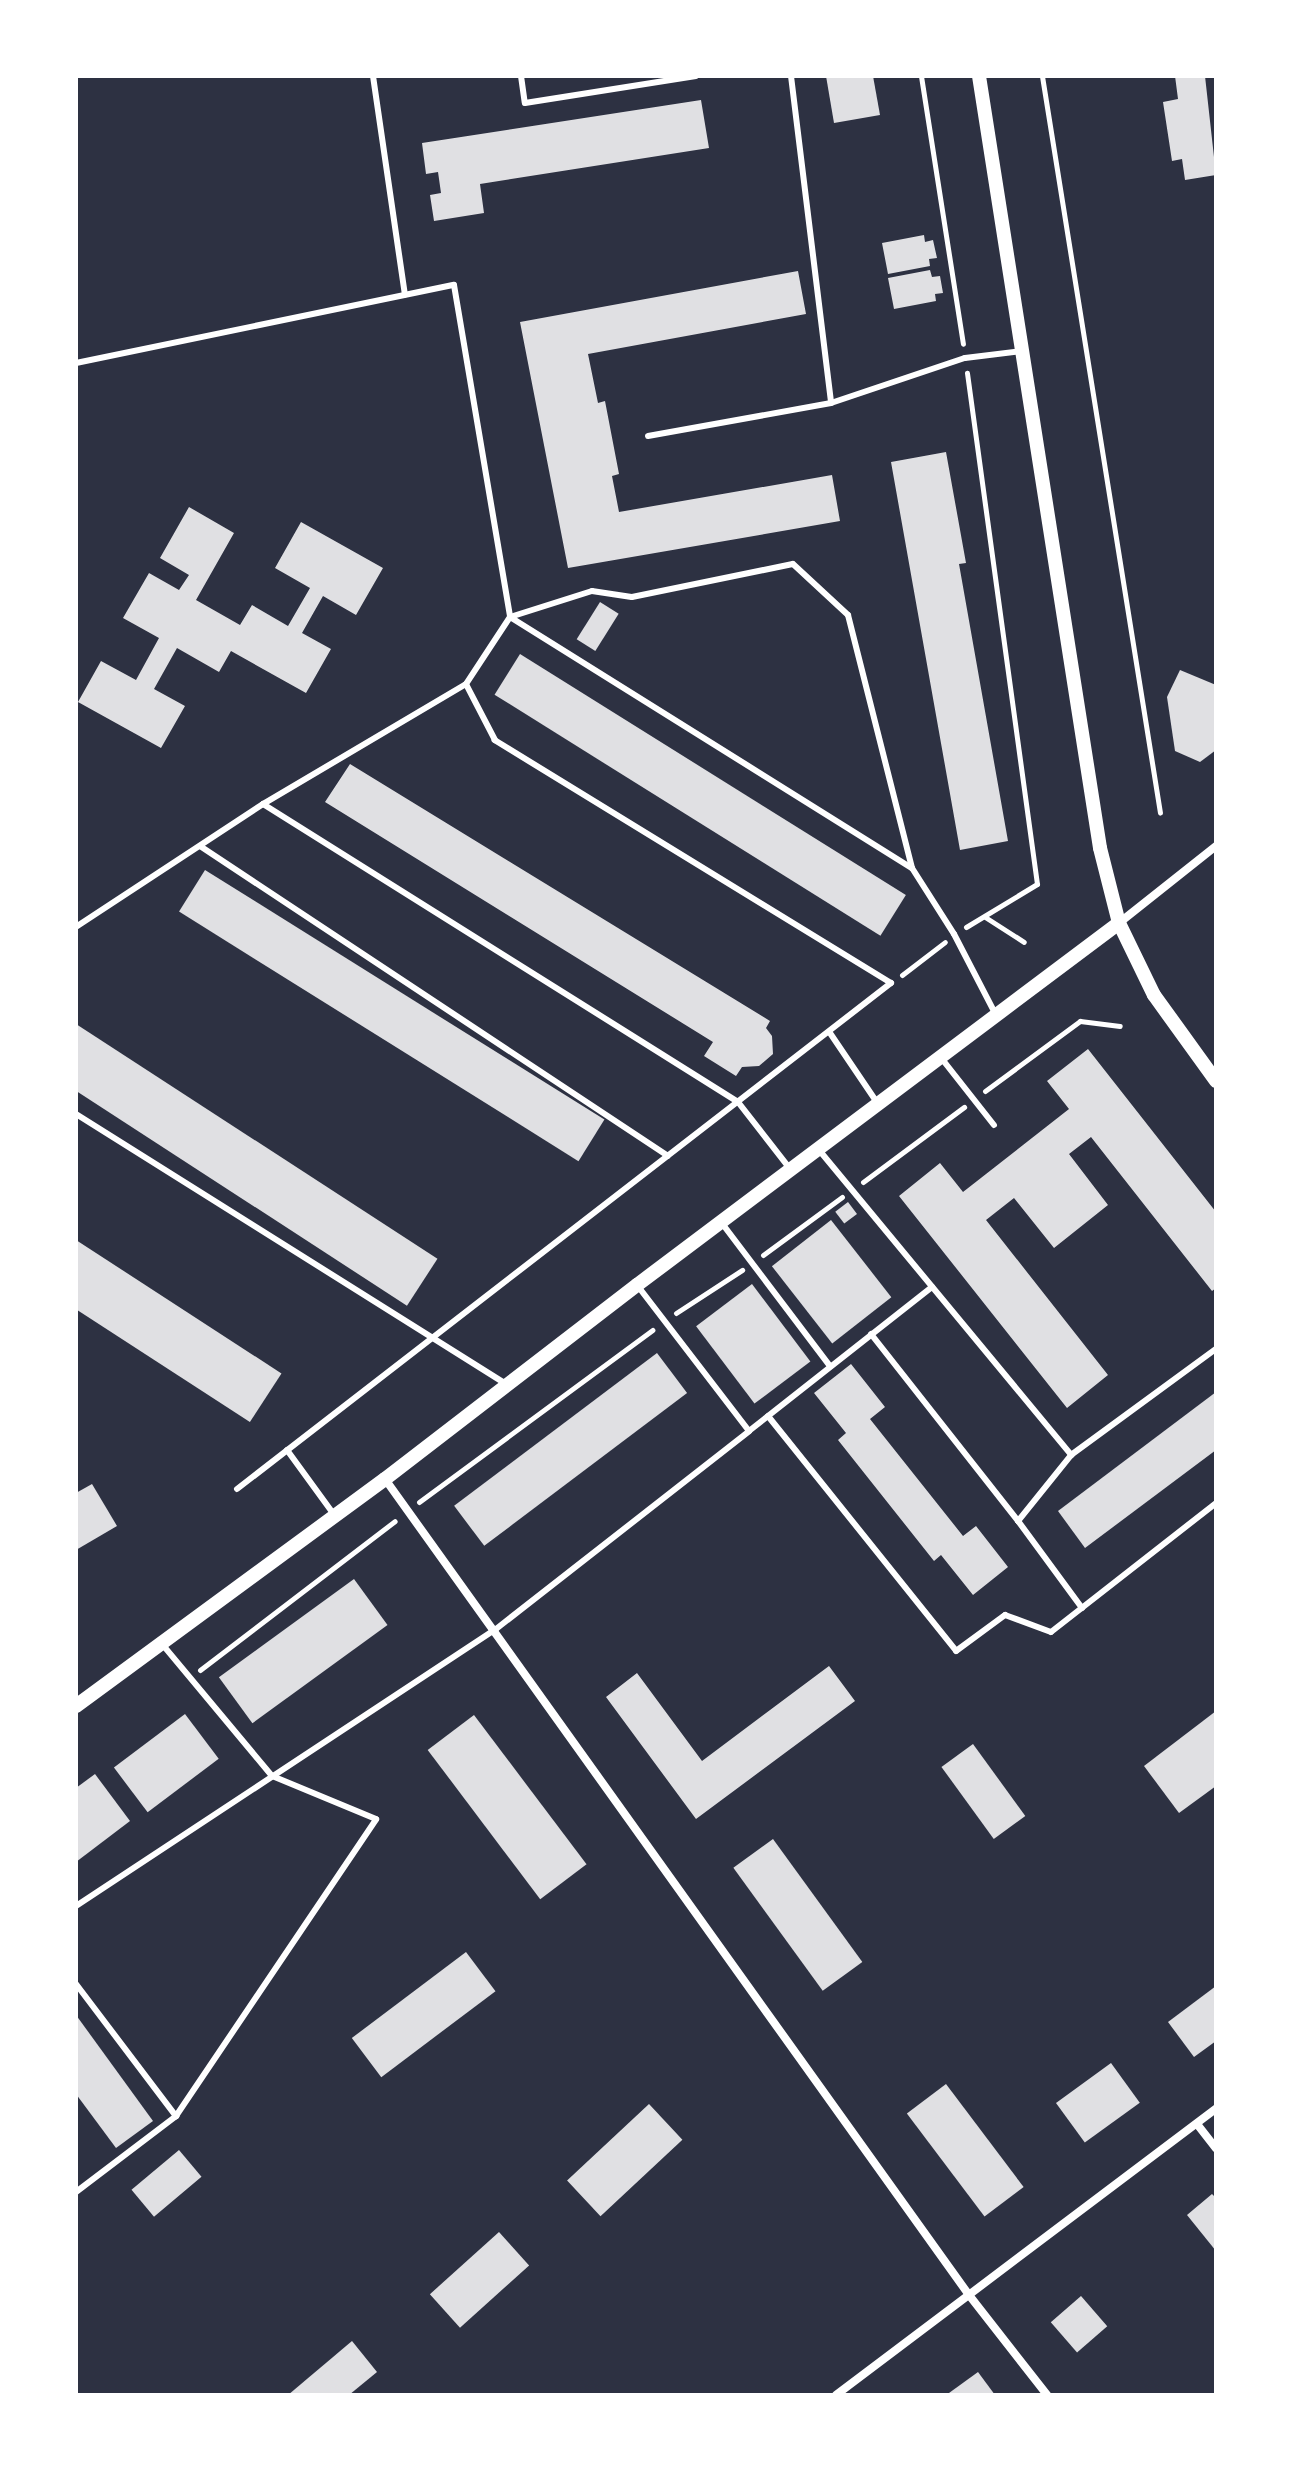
<!DOCTYPE html>
<html>
<head>
<meta charset="utf-8">
<style>
  body { margin:0 }
  #map { position:relative; width:1292px; height:2471px; overflow:hidden; background:#2d3142; font-family:Montserrat,sans-serif }
  div>[style] { position:absolute }
  .building>* { inset:0; background:#e0e0e3; transform-origin:0 0 }
  .path>* { height:5px; margin:-2.5px; padding:0 2.5px; transform-origin:2.5px; border-radius:2.5px; background:#fff }
  .service>* { height:6px; margin:-3px; padding:0 3px; transform-origin:3px; border-radius:3px; background:#fff }
  .minor>* { height:8px; margin:-4px; padding:0 4px; transform-origin:4px; border-radius:4px; background:#fff }
  .tertiary>* { height:14px; margin:-7px; padding:0 7px; transform-origin:7px; border-radius:7px; background:#fff }
  span { translate:-50% -50%; white-space:nowrap; text-align:center; line-height:1.15; -webkit-text-stroke:6px #fff; paint-order:stroke }
  .frame { position:absolute; inset:0; border:78px solid #fff; pointer-events:none }
</style>
</head>
<body>
<div id="map">
  <div class="building">
    <i style="clip-path:polygon(826px 76px,873px 76px,880px 115px,834px 123px)"></i>
    <i style="clip-path:polygon(1175px 76px,1205px 76px,1216px 175px,1185px 180px,1182px 159px,1172px 161px,1163px 102px,1178px 99px)"></i>
    <i style="clip-path:polygon(701px 100px,709px 148px,480px 184px,484px 213px,434px 221px,430px 195px,441px 193px,438px 172px,426px 174px,422px 143px)"></i>
    <i style="clip-path:polygon(924px 235px,925px 242px,933px 240px,937px 258px,929px 259px,930px 266px,888px 274px,882px 243px)"></i>
    <i style="clip-path:polygon(930px 270px,932px 277px,940px 276px,943px 293px,935px 294px,936px 301px,894px 309px,888px 278px)"></i>
    <i style="clip-path:polygon(798px 271px,806px 314px,588px 354px,598px 403px,605px 401px,619px 474px,612px 476px,619px 512px,832px 475px,840px 521px,568px 568px,520px 322px)"></i>
    <i style="clip-path:polygon(946px 452px,966px 563px,959px 564px,1008px 841px,960px 850px,891px 462px)"></i>
    <i style="clip-path:polygon(189px 507px,234px 533px,196px 600px,240px 625px,252px 605px,288px 626px,310px 588px,275px 568px,301px 522px,383px 568px,356px 615px,323px 596px,302px 633px,331px 649px,306px 693px,231px 651px,219px 672px,177px 648px,154px 689px,185px 706px,161px 748px,78px 702px,101px 661px,136px 680px,159px 638px,123px 618px,149px 573px,179px 590px,189px 575px,160px 558px)"></i>
    <i style="left:600px;top:602px;width:22px;height:44px;rotate:32deg"></i>
    <i style="left:520px;top:654px;width:455px;height:48px;rotate:32deg"></i>
    <i style="clip-path:polygon(1180px 670px,1216px 685px,1216px 750px,1200px 762px,1175px 751px,1167px 697px)"></i>
    <i style="clip-path:polygon(350px 764px,770px 1021px,766px 1028px,772px 1036px,773px 1054px,759px 1066px,742px 1067px,736px 1076px,704px 1056px,713px 1042px,325px 802px)"></i>
    <i style="left:205px;top:870px;width:471px;height:49px;rotate:32deg"></i>
    <i style="left:76px;top:1024px;width:431px;height:56px;rotate:33deg"></i>
    <i style="clip-path:polygon(1088px 1049px,1216px 1212px,1216px 1288px,1212px 1291px,1091px 1137px,1069px 1154px,1108px 1205px,1054px 1248px,1014px 1198px,986px 1220px,1108px 1375px,1067px 1408px,899px 1196px,940px 1163px,963px 1192px,1069px 1109px,1047px 1081px)"></i>
    <i style="left:848px;top:1202px;width:15px;height:16px;rotate:53deg"></i>
    <i style="left:831px;top:1220px;width:98px;height:75px;rotate:52deg"></i>
    <i style="left:76px;top:1240px;width:245px;height:58px;rotate:33deg"></i>
    <i style="left:752px;top:1284px;width:97px;height:70px;rotate:53deg"></i>
    <i style="left:657px;top:1353px;width:50px;height:254px;rotate:53deg"></i>
    <i style="clip-path:polygon(851px 1364px,885px 1407px,870px 1419px,963px 1536px,976px 1526px,1008px 1567px,973px 1595px,941px 1555px,934px 1561px,838px 1440px,846px 1433px,814px 1393px)"></i>
    <i style="clip-path:polygon(1216px 1392px,1216px 1450px,1085px 1548px,1058px 1511px)"></i>
    <i style="clip-path:polygon(92px 1484px,117px 1526px,76px 1550px,76px 1493px)"></i>
    <i style="left:354px;top:1579px;width:57px;height:167px;rotate:54deg"></i>
    <i style="clip-path:polygon(829px 1666px,855px 1701px,696px 1819px,606px 1697px,637px 1673px,702px 1761px)"></i>
    <i style="clip-path:polygon(1216px 1711px,1216px 1786px,1179px 1813px,1144px 1766px)"></i>
    <i style="left:185px;top:1714px;width:56px;height:89px;rotate:53deg"></i>
    <i style="left:474px;top:1715px;width:187px;height:58px;rotate:53deg"></i>
    <i style="left:973px;top:1744px;width:89px;height:39px;rotate:54deg"></i>
    <i style="clip-path:polygon(95px 1774px,130px 1821px,76px 1862px,76px 1788px)"></i>
    <i style="left:773px;top:1839px;width:152px;height:49px;rotate:54deg"></i>
    <i style="left:466px;top:1952px;width:49px;height:143px;rotate:53deg"></i>
    <i style="clip-path:polygon(1216px 1986px,1216px 2041px,1194px 2057px,1168px 2022px)"></i>
    <i style="clip-path:polygon(76px 2015px,153px 2121px,116px 2148px,76px 2094px)"></i>
    <i style="left:1111px;top:2063px;width:49px;height:68px;rotate:54deg"></i>
    <i style="left:946px;top:2084px;width:129px;height:49px;rotate:53deg"></i>
    <i style="left:649px;top:2104px;width:49px;height:112px;rotate:47deg"></i>
    <i style="left:179px;top:2150px;width:35px;height:62px;rotate:50deg"></i>
    <i style="clip-path:polygon(1212px 2194px,1216px 2198px,1216px 2251px,1187px 2215px)"></i>
    <i style="left:499px;top:2232px;width:45px;height:93px;rotate:48deg"></i>
    <i style="left:1081px;top:2296px;width:40px;height:40px;rotate:49deg"></i>
    <i style="clip-path:polygon(352px 2341px,377px 2372px,349px 2395px,288px 2395px)"></i>
    <i style="clip-path:polygon(978px 2372px,995px 2395px,951px 2395px,949px 2393px)"></i>
  </div>
  <div class="path">
    <i style="left:921px;top:76px;width:271px;rotate:81.1deg"></i>
    <i style="left:1042px;top:76px;width:746px;rotate:80.9deg"></i>
    <i style="left:985px;top:917px;width:46px;rotate:32.7deg"></i>
    <i style="left:966px;top:927px;width:83px;rotate:-31.2deg"></i>
    <i style="left:1037px;top:884px;width:516px;rotate:-97.8deg"></i>
    <i style="left:902px;top:975px;width:54px;rotate:-37.5deg"></i>
    <i style="left:985px;top:1091px;width:118px;rotate:-36.4deg"></i>
    <i style="left:1080px;top:1021px;width:40px;rotate:7.1deg"></i>
    <i style="left:863px;top:1182px;width:126px;rotate:-36.6deg"></i>
    <i style="left:763px;top:1255px;width:98px;rotate:-36.3deg"></i>
    <i style="left:676px;top:1313px;width:79px;rotate:-33.1deg"></i>
    <i style="left:419px;top:1502px;width:290px;rotate:-36.4deg"></i>
    <i style="left:200px;top:1670px;width:245px;rotate:-37.4deg"></i>
  </div>
  <div class="service">
    <i style="left:373px;top:76px;width:221px;rotate:81.7deg"></i>
    <i style="left:521px;top:76px;width:27px;rotate:82deg"></i>
    <i style="left:525px;top:103px;width:173px;rotate:-9deg"></i>
    <i style="left:791px;top:76px;width:329px;rotate:83deg"></i>
    <i style="left:76px;top:363px;width:386px;rotate:-11.7deg"></i>
    <i style="left:454px;top:285px;width:337px;rotate:80.4deg"></i>
    <i style="left:510px;top:617px;width:80px;rotate:123.3deg"></i>
    <i style="left:466px;top:684px;width:236px;rotate:149.4deg"></i>
    <i style="left:263px;top:804px;width:224px;rotate:146.7deg"></i>
    <i style="left:648px;top:436px;width:186px;rotate:-10.2deg"></i>
    <i style="left:831px;top:403px;width:141px;rotate:-18.6deg"></i>
    <i style="left:965px;top:358px;width:56px;rotate:-7.1deg"></i>
    <i style="left:510px;top:617px;width:86px;rotate:-17.6deg"></i>
    <i style="left:592px;top:591px;width:40px;rotate:8.5deg"></i>
    <i style="left:632px;top:597px;width:164px;rotate:-11.6deg"></i>
    <i style="left:793px;top:564px;width:75px;rotate:42.8deg"></i>
    <i style="left:848px;top:615px;width:261px;rotate:75.8deg"></i>
    <i style="left:912px;top:868px;width:78px;rotate:57.5deg"></i>
    <i style="left:954px;top:934px;width:91px;rotate:62.6deg"></i>
    <i style="left:510px;top:617px;width:474px;rotate:32deg"></i>
    <i style="left:263px;top:804px;width:561px;rotate:32.1deg"></i>
    <i style="left:738px;top:1102px;width:86px;rotate:52.1deg"></i>
    <i style="left:200px;top:846px;width:561px;rotate:33.52deg"></i>
    <i style="left:830px;top:1033px;width:86px;rotate:55.9deg"></i>
    <i style="left:942px;top:1059px;width:84px;rotate:51.8deg"></i>
    <i style="left:76px;top:1114px;width:508px;rotate:32.12deg"></i>
    <i style="left:819px;top:1150px;width:396px;rotate:50.4deg"></i>
    <i style="left:721px;top:1222px;width:181px;rotate:52.9deg"></i>
    <i style="left:637px;top:1285px;width:184px;rotate:52.5deg"></i>
    <i style="left:749px;top:1431px;width:233px;rotate:-38.2deg"></i>
    <i style="left:871px;top:1334px;width:238px;rotate:51.8deg"></i>
    <i style="left:768px;top:1416px;width:301px;rotate:51.3deg"></i>
    <i style="left:956px;top:1651px;width:61px;rotate:-36.3deg"></i>
    <i style="left:1005px;top:1615px;width:49px;rotate:20.3deg"></i>
    <i style="left:1051px;top:1632px;width:209px;rotate:-38deg"></i>
    <i style="left:287px;top:1450px;width:82px;rotate:54deg"></i>
    <i style="left:237px;top:1489px;width:827px;rotate:-37.73deg"></i>
    <i style="left:891px;top:983px;width:465px;rotate:-148.5deg"></i>
    <i style="left:495px;top:740px;width:63px;rotate:-117.4deg"></i>
    <i style="left:1082px;top:1608px;width:108px;rotate:-126.3deg"></i>
    <i style="left:1018px;top:1521px;width:85px;rotate:-51.2deg"></i>
    <i style="left:1071px;top:1455px;width:180px;rotate:-36.2deg"></i>
    <i style="left:76px;top:1906px;width:503px;rotate:-33.41deg"></i>
    <i style="left:496px;top:1629px;width:321px;rotate:-38deg"></i>
    <i style="left:76px;top:1984px;width:166px;rotate:52.9deg"></i>
    <i style="left:76px;top:2192px;width:126px;rotate:-37.2deg"></i>
    <i style="left:176px;top:2116px;width:358px;rotate:-56deg"></i>
    <i style="left:376px;top:1819px;width:113px;rotate:-157.5deg"></i>
    <i style="left:272px;top:1776px;width:172px;rotate:-129.8deg"></i>
  </div>
  <div class="minor">
    <i style="left:1119px;top:923px;width:124px;rotate:-38.4deg"></i>
    <i style="left:385px;top:1479px;width:1003px;rotate:54.41deg"></i>
    <i style="left:969px;top:2295px;width:127px;rotate:52deg"></i>
    <i style="left:1197px;top:2124px;width:31px;rotate:52deg"></i>
    <i style="left:836px;top:2395px;width:476px;rotate:-37deg"></i>
  </div>
  <div class="tertiary">
    <i style="left:979px;top:76px;width:781px;rotate:81.09deg"></i>
    <i style="left:1100px;top:848px;width:77px;rotate:75.8deg"></i>
    <i style="left:1119px;top:923px;width:80px;rotate:64.1deg"></i>
    <i style="left:1154px;top:995px;width:106px;rotate:54.2deg"></i>
    <i style="left:76px;top:1706px;width:383px;rotate:-36.3deg"></i>
    <i style="left:385px;top:1479px;width:318px;rotate:-37.6deg"></i>
    <i style="left:637px;top:1285px;width:603px;rotate:-36.91deg"></i>
  </div>
  <div class="frame"></div>
</div>
</body>
</html>
